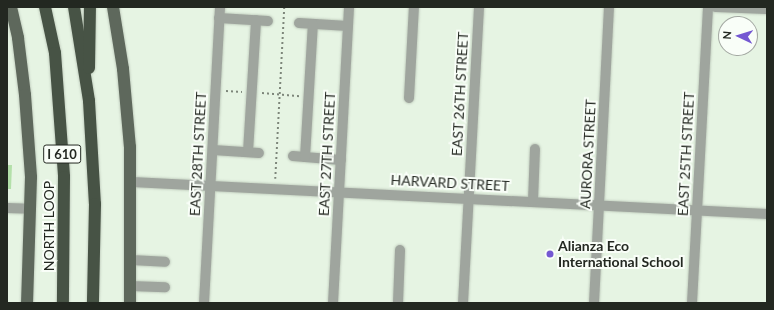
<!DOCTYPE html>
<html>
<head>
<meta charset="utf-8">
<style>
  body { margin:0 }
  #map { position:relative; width:774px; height:310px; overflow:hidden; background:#e6f4e3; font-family:Lato,sans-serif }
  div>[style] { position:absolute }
  .green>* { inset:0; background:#b3e0a9 }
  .path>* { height:1.5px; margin-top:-0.75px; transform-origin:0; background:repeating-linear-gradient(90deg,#7d867a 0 2px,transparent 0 5px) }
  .roads { filter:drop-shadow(0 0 1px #c3cfc0) drop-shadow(0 0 1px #c3cfc0) }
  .minor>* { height:10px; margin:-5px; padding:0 5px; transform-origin:5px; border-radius:5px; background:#9fa59e }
  .major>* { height:12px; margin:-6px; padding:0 6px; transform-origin:6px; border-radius:6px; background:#5e685c }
  .highway>* { height:12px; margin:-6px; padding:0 6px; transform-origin:6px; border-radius:6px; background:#475345 }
  .dots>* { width:11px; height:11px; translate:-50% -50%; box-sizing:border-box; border:2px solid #f9fef8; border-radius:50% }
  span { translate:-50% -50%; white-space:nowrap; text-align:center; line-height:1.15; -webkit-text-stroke:4px #f9fef8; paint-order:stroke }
  .shield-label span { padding:1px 3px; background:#f9fef8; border:1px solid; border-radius:3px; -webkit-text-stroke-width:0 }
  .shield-label { font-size:13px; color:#232821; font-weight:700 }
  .street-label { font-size:14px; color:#232821 }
  .poi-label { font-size:14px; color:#232821; font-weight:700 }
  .left { translate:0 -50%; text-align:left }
  .frame { position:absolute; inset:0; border:8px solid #232821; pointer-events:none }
  .north { position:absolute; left:718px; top:16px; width:40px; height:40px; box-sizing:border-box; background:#f9fef8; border:1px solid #a3a8a2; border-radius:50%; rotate:274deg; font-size:11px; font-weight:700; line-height:16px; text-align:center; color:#232821 }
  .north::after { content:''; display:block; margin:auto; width:14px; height:18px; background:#7458d2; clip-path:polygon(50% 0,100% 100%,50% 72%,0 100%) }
</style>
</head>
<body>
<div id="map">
  <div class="green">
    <i style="clip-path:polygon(7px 165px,12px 165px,11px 189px,7px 189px)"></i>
  </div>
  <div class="path">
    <i style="left:226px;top:91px;width:16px;rotate:4deg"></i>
    <i style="left:262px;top:93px;width:38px;rotate:5deg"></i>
    <i style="left:275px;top:179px;width:172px;rotate:-87deg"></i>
  </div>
  <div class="roads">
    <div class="minor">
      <i style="left:715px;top:7px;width:52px;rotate:2.2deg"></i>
      <i style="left:219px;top:18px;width:49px;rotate:3.5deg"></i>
      <i style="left:299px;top:23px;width:49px;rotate:3.5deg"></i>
      <i style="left:409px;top:98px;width:91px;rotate:-86.9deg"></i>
      <i style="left:213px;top:150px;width:46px;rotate:3.7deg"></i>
      <i style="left:248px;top:152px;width:132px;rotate:-86.5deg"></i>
      <i style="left:293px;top:156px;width:48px;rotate:4.8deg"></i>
      <i style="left:305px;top:157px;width:133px;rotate:-86.6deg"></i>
      <i style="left:132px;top:182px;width:636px;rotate:2.88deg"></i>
      <i style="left:533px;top:201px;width:52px;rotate:-87.8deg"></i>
      <i style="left:7px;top:208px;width:23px;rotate:2deg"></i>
      <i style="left:131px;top:260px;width:34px;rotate:3deg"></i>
      <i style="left:130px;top:286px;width:35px;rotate:2deg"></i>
      <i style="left:204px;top:303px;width:296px;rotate:-86.9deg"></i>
      <i style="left:333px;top:303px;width:296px;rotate:-86.9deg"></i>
      <i style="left:398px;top:303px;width:53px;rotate:-87.8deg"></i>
      <i style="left:463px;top:303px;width:296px;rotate:-86.9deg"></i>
      <i style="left:594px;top:303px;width:296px;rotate:-87.1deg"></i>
      <i style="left:692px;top:303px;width:296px;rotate:-86.9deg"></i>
    </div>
    <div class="major">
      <i style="left:11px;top:7px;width:32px;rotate:77deg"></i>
      <i style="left:18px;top:38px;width:57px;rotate:83deg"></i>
      <i style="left:25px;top:95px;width:82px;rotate:85.8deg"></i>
      <i style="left:31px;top:177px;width:126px;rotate:91.8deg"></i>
      <i style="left:113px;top:7px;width:63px;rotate:80.8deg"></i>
      <i style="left:123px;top:69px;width:78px;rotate:84.9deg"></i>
      <i style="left:130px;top:147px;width:156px;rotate:90deg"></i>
    </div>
    <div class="highway">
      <i style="left:45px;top:7px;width:47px;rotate:77.7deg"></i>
      <i style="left:55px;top:53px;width:124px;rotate:85.8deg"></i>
      <i style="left:64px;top:177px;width:126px;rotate:90.5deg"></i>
      <i style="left:74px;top:7px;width:95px;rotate:80.9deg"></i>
      <i style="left:89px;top:101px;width:103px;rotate:86.7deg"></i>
      <i style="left:95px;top:204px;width:99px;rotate:91.2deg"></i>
      <i style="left:89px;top:68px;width:61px;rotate:-89.1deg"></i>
    </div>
  </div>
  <div class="dots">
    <i style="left:550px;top:254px;background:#7458d2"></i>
  </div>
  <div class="shield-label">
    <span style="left:62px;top:154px">I 610</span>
  </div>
  <div class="street-label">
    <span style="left:460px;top:94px;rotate:-87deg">EAST 26TH STREET</span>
    <span style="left:198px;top:154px;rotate:-87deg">EAST 28TH STREET</span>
    <span style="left:327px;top:154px;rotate:-87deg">EAST 27TH STREET</span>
    <span style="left:588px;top:154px;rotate:-87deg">AURORA STREET</span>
    <span style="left:686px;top:154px;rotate:-87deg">EAST 25TH STREET</span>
    <span style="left:450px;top:183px;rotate:3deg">HARVARD STREET</span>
    <span style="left:49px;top:226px;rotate:-90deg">NORTH LOOP</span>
  </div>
  <div class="poi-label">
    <span class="left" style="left:558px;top:254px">Alianza Eco<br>International School</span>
  </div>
  <div class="frame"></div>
  <div class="north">N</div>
</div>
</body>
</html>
